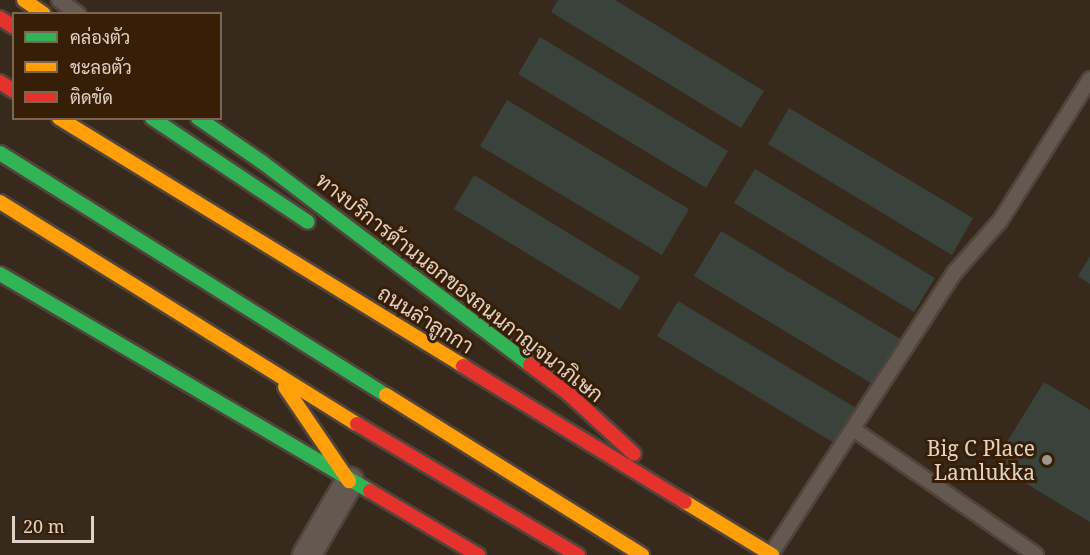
<!DOCTYPE html>
<html>
<head>
<meta charset="utf-8">
<style>
  body { margin:0 }
  #map { position:relative; width:1090px; height:555px; overflow:hidden; background:#37291c; font-family:"Noto Serif",Sarabun,serif }
  div>[style] { position:absolute }
  .building>* { inset:0; background:#3a433b }
  .roads { filter:drop-shadow(2px 0 #50443b) drop-shadow(-2px 0 #50443b) drop-shadow(0 2px #50443b) drop-shadow(0 -2px #50443b) }
  .lane>* { height:14px; margin:-7px; padding:0 7px; transform-origin:7px; border-radius:7px; background:#645950 }
  .street>* { height:27px; margin:-13.5px; padding:0 13.5px; transform-origin:13.5px; border-radius:13.5px; background:#645950 }
  .fast>* { height:14px; margin:-7px; padding:0 7px; transform-origin:7px; border-radius:7px; background:#30b455 }
  .slow>* { height:14px; margin:-7px; padding:0 7px; transform-origin:7px; border-radius:7px; background:#ff9f0a }
  .jam>* { height:14px; margin:-7px; padding:0 7px; transform-origin:7px; border-radius:7px; background:#e5322d }
  .dots>* { width:16px; height:16px; translate:-50% -50%; box-sizing:border-box; border:3px solid #371e06; border-radius:50% }
  span { translate:-50% -50%; white-space:nowrap; text-align:center; line-height:1.15; -webkit-text-stroke:6px #371e06; paint-order:stroke }
  .street-label { font-size:21px; color:#e2d1c4 }
  .poi-label { font-size:21px; color:#e2d1c4 }
  .right { translate:-100% -50%; text-align:right }
  .legend { position:absolute; left:12px; top:12px; width:210px; height:108px; box-sizing:border-box; background:#371e06; border:2px solid #7b6652; margin:0; padding:8px 10px; list-style:none; font-size:18px; color:#e2d1c4 }
  .legend li { display:flex; align-items:center; gap:12px; height:30px }
  .legend b { width:30px; border:2px solid #7b6652 }
  .scale { position:absolute; left:12px; top:516px; width:82px; height:27px; box-sizing:border-box; border:3px solid #e2d1c4; border-top:0; padding-left:8px; font-size:18px; line-height:21px; white-space:nowrap; color:#e2d1c4; -webkit-text-stroke:4px #371e06; paint-order:stroke }
</style>
</head>
<body>
<div id="map">
  <div class="building">
    <i style="clip-path:polygon(558px 0,615px 0,764px 91px,741px 128px,551px 12px)"></i>
    <i style="clip-path:polygon(540px 37px,728px 151px,706px 188px,518px 74px)"></i>
    <i style="clip-path:polygon(507px 100px,689px 209px,662px 255px,480px 146px)"></i>
    <i style="clip-path:polygon(789px 108px,973px 218px,952px 255px,768px 144px)"></i>
    <i style="clip-path:polygon(755px 169px,935px 278px,914px 312px,734px 203px)"></i>
    <i style="clip-path:polygon(474px 175px,640px 277px,620px 310px,454px 209px)"></i>
    <i style="clip-path:polygon(721px 231px,907px 343px,879px 388px,694px 276px)"></i>
    <i style="clip-path:polygon(1090px 256px,1090px 284px,1078px 276px)"></i>
    <i style="clip-path:polygon(678px 301px,856px 408px,834px 443px,657px 336px)"></i>
    <i style="clip-path:polygon(1044px 382px,1090px 410px,1090px 522px,1005px 471px,1002px 450px)"></i>
  </div>
  <div class="roads">
    <div class="lane">
      <i style="left:59px;top:0;width:24px;rotate:36deg"></i>
      <i style="left:853px;top:429px;width:222px;rotate:34.5deg"></i>
      <i style="left:771px;top:554px;width:337px;rotate:-56.9deg"></i>
      <i style="left:955px;top:272px;width:68px;rotate:-48.6deg"></i>
      <i style="left:1000px;top:221px;width:168px;rotate:-57.6deg"></i>
    </div>
    <div class="street">
      <i style="left:306px;top:555px;width:86px;rotate:-59.8deg"></i>
    </div>
    <div class="fast">
      <i style="left:152px;top:118px;width:187px;rotate:33.7deg"></i>
      <i style="left:198px;top:118px;width:78px;rotate:34.5deg"></i>
      <i style="left:262px;top:162px;width:336px;rotate:37.1deg"></i>
      <i style="left:0;top:153px;width:456px;rotate:32.1deg"></i>
      <i style="left:0;top:274px;width:429px;rotate:30.4deg"></i>
    </div>
    <div class="slow">
      <i style="left:24px;top:0;width:24px;rotate:35deg"></i>
      <i style="left:59px;top:118px;width:474px;rotate:31.5deg"></i>
      <i style="left:0;top:202px;width:420px;rotate:31.9deg"></i>
      <i style="left:285px;top:387px;width:114px;rotate:55.8deg"></i>
      <i style="left:386px;top:395px;width:302px;rotate:32deg"></i>
      <i style="left:685px;top:502px;width:102px;rotate:31.3deg"></i>
    </div>
    <div class="jam">
      <i style="left:0;top:18px;width:17px;rotate:33deg"></i>
      <i style="left:0;top:82px;width:17px;rotate:33deg"></i>
      <i style="left:530px;top:365px;width:49px;rotate:36.6deg"></i>
      <i style="left:569px;top:394px;width:88px;rotate:42.7deg"></i>
      <i style="left:463px;top:366px;width:260px;rotate:31.5deg"></i>
      <i style="left:357px;top:424px;width:257px;rotate:30.7deg"></i>
      <i style="left:370px;top:491px;width:126px;rotate:30.7deg"></i>
    </div>
  </div>
  <div class="dots">
    <i style="left:1047px;top:460px;background:#a69689"></i>
  </div>
  <div class="street-label">
    <span style="left:460px;top:287px;rotate:38deg">ทางบริการด้านนอกของถนนกาญจนาภิเษก</span>
    <span style="left:426px;top:319px;rotate:32deg">ถนนลำลูกกา</span>
  </div>
  <div class="poi-label">
    <span class="right" style="left:1035px;top:460px">Big C Place<br>Lamlukka</span>
  </div>
  <ul class="legend">
  <li><b style="height:8px;background:#30b455"></b>คล่องตัว</li>
  <li><b style="height:8px;background:#ff9f0a"></b>ชะลอตัว</li>
  <li><b style="height:8px;background:#e5322d"></b>ติดขัด</li>
  </ul>
  <div class="scale">20 m</div>
</div>
</body>
</html>
